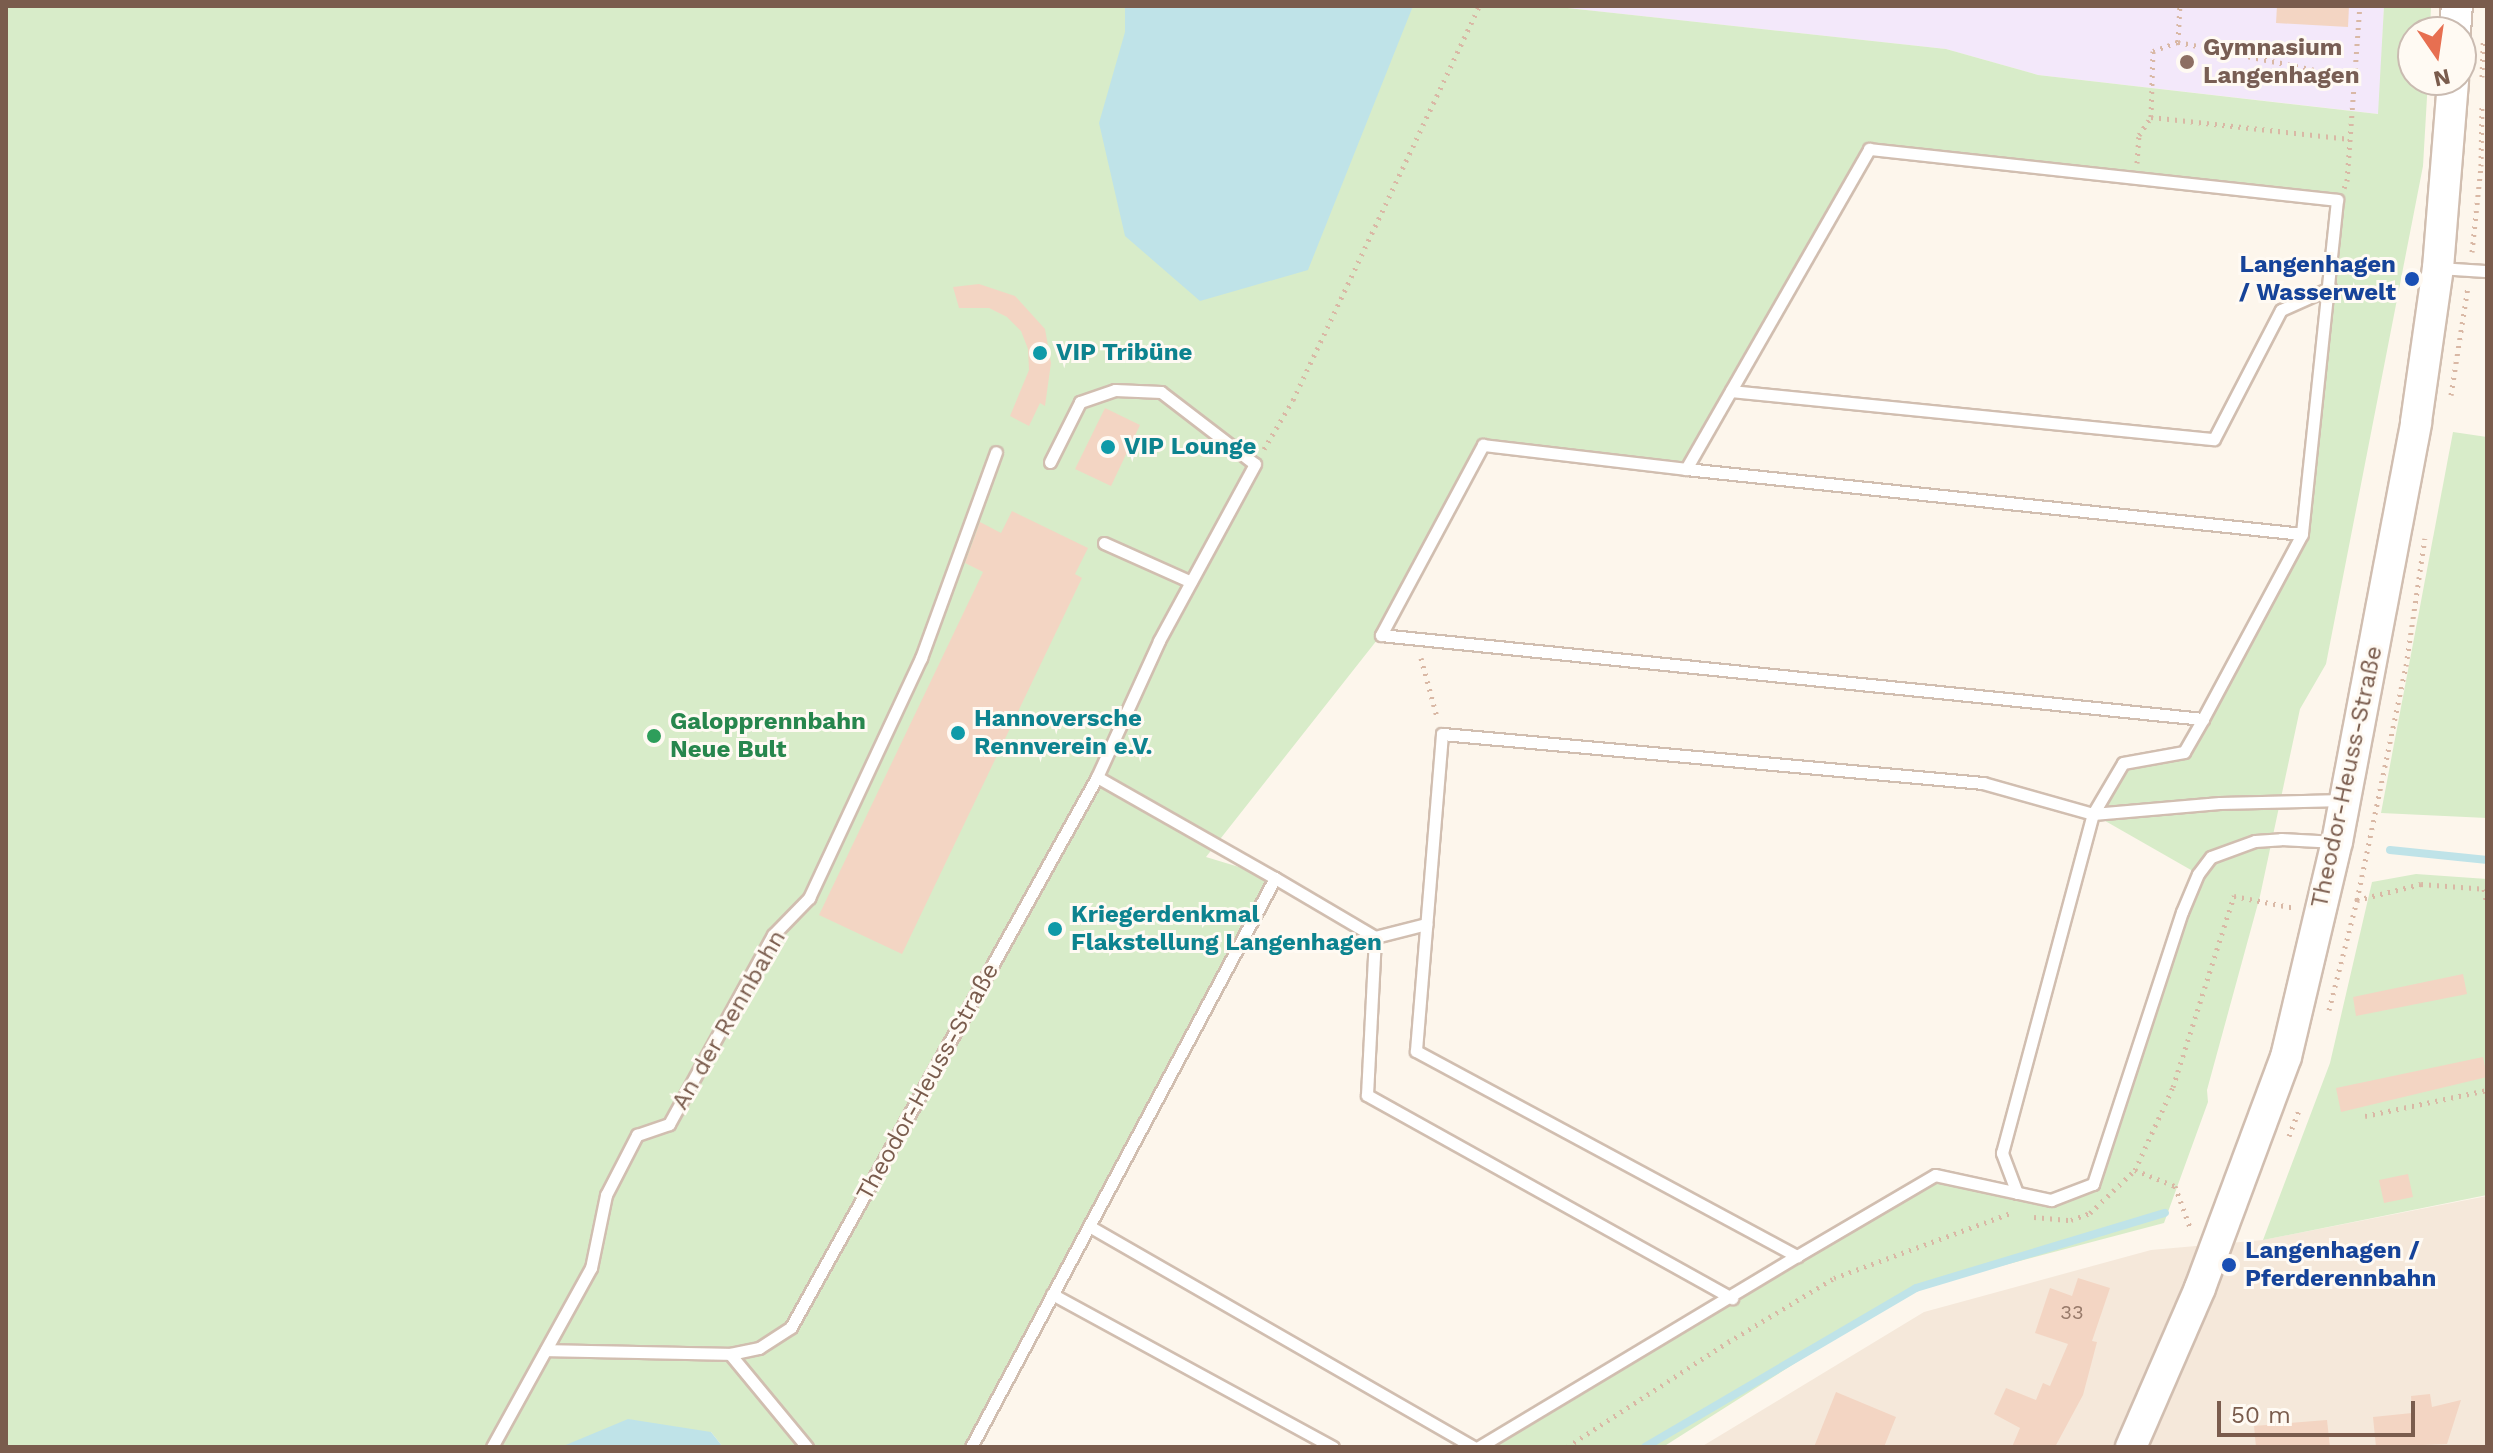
<!DOCTYPE html>
<html>
<head>
<meta charset="utf-8">
<style>
  body { margin:0 }
  #map { position:relative; width:2493px; height:1453px; overflow:hidden; background:#fdf6ec; font-family:"Work Sans",sans-serif }
  div>[style] { position:absolute }
  .residential>* { inset:0; background:#f5e8da }
  .education>* { inset:0; background:#f3e8fa }
  .green>* { inset:0; background:#d8ecc9 }
  .water>* { inset:0; background:#bfe3e8 }
  .stream>* { height:8px; margin:-4px; padding:0 4px; transform-origin:4px; border-radius:4px; background:#bfe3e8 }
  .building>* { inset:0; background:#f3d5c3 }
  .path>* { height:5px; margin-top:-2.5px; transform-origin:0; background:repeating-linear-gradient(90deg,#d9b8a5 0 2px,transparent 0 8px) }
  .roads { filter:drop-shadow(2px 0 #d1beb0) drop-shadow(-2px 0 #d1beb0) drop-shadow(0 2px #d1beb0) drop-shadow(0 -2px #d1beb0) }
  .lane>* { height:11px; margin:-5.5px; padding:0 5.5px; transform-origin:5.5px; border-radius:5.5px; background:#fff }
  .secondary>* { height:30px; margin:-15px; padding:0 15px; transform-origin:15px; border-radius:15px; background:#fff }
  .dots>* { width:22px; height:22px; translate:-50% -50%; box-sizing:border-box; border:4px solid #fffaf3; border-radius:50% }
  span { translate:-50% -50%; white-space:nowrap; text-align:center; line-height:1.15; -webkit-text-stroke:6px #fffaf3; paint-order:stroke }
  .number-label { font-size:20px; color:#987a6a }
  .number-label span { -webkit-text-stroke-width:0 }
  .education-label { font-size:24px; color:#785e54; font-weight:700 }
  .left { translate:0 -50%; text-align:left }
  .transit-label { font-size:24px; color:#164399; font-weight:700 }
  .right { translate:-100% -50%; text-align:right }
  .culture-label { font-size:24px; color:#0d838f; font-weight:700 }
  .leisure-label { font-size:24px; color:#27864d; font-weight:700 }
  .street-label { font-size:24px; color:#7a5c4d }
  .frame { position:absolute; inset:0; border:8px solid #7a5c4d; pointer-events:none }
  .north { position:absolute; left:2397px; top:16px; width:80px; height:80px; box-sizing:border-box; background:#fffaf3; border:2px solid #cabbb1; border-radius:50%; rotate:167deg; font-size:22px; font-weight:700; line-height:32px; text-align:center; color:#7a5c4d }
  .north::after { content:''; display:block; margin:auto; width:28px; height:36px; background:#e76f51; clip-path:polygon(50% 0,100% 100%,50% 72%,0 100%) }
  .scale { position:absolute; left:2217px; top:1401px; width:198px; height:36px; box-sizing:border-box; border:4px solid #7a5c4d; border-top:0; padding-left:10px; font-size:24px; line-height:28px; white-space:nowrap; color:#7a5c4d; -webkit-text-stroke:6px #fffaf3; paint-order:stroke }
</style>
</head>
<body>
<div id="map">
  <div class="residential">
    <i style="clip-path:polygon(2487px 1196px,2487px 1447px,1701px 1447px,1924px 1312px,2151px 1250px,2263px 1240px)"></i>
  </div>
  <div class="education">
    <i style="clip-path:polygon(1549px 6px,2384px 6px,2379px 114px,2038px 75px,1946px 49px)"></i>
  </div>
  <div class="green">
    <i style="clip-path:polygon(6px 6px,1549px 6px,1946px 49px,2038px 75px,2378px 114px,2384px 6px,2431px 6px,2430px 32px,2413px 32px,2413px 80px,2428px 80px,2423px 166px,2326px 664px,2300px 709px,2260px 896px,2207px 1090px,2208px 1102px,2164px 1223px,1910px 1290px,1663px 1447px,1479px 1447px,1935px 1175px,2051px 1200px,2093px 1184px,2198px 874px,2093px 814px,2123px 763px,2184px 752px,2302px 534px,2337px 200px,1869px 149px,1686px 469px,1483px 446px,1381px 635px,1206px 857px,1275px 878px,971px 1447px,723px 1447px,711px 1432px,561px 1447px,6px 1447px)"></i>
    <i style="clip-path:polygon(2453px 432px,2487px 437px,2487px 818px,2381px 813px)"></i>
    <i style="clip-path:polygon(2416px 874px,2487px 879px,2487px 1195px,2263px 1240px,2330px 1063px,2372px 882px)"></i>
  </div>
  <div class="water">
    <i style="clip-path:polygon(1125px 6px,1413px 6px,1308px 270px,1200px 301px,1125px 236px,1099px 123px,1125px 32px)"></i>
    <i style="clip-path:polygon(628px 1419px,711px 1432px,723px 1447px,561px 1447px)"></i>
  </div>
  <div class="stream">
    <i style="left:2390px;top:850px;width:98px;rotate:5.9deg"></i>
    <i style="left:1645px;top:1447px;width:314px;rotate:-30.4deg"></i>
    <i style="left:1916px;top:1288px;width:260px;rotate:-16.8deg"></i>
  </div>
  <div class="building">
    <i style="clip-path:polygon(2277px 6px,2349px 6px,2348px 27px,2276px 23px)"></i>
    <i style="clip-path:polygon(979px 284px,1015px 296px,1045px 329px,1051px 363px,1045px 406px,1040px 403px,1029px 426px,1010px 416px,1029px 370px,1028px 349px,1021px 331px,1007px 317px,989px 308px,959px 308px,953px 287px)"></i>
    <i style="clip-path:polygon(1105px 408px,1140px 425px,1111px 486px,1075px 469px)"></i>
    <i style="clip-path:polygon(1012px 511px,1088px 548px,1075px 574px,1082px 578px,902px 954px,819px 915px,983px 572px,965px 563px,980px 522px,1001px 533px)"></i>
    <i style="clip-path:polygon(2463px 974px,2467px 994px,2356px 1016px,2353px 997px)"></i>
    <i style="clip-path:polygon(2483px 1057px,2487px 1077px,2341px 1112px,2336px 1088px)"></i>
    <i style="clip-path:polygon(2408px 1174px,2413px 1197px,2384px 1203px,2379px 1180px)"></i>
    <i style="clip-path:polygon(2078px 1278px,2110px 1288px,2092px 1341px,2097px 1342px,2083px 1395px,2055px 1447px,2012px 1447px,2020px 1428px,1994px 1414px,2006px 1388px,2036px 1400px,2043px 1383px,2050px 1386px,2068px 1344px,2035px 1333px,2050px 1288px,2072px 1296px)"></i>
    <i style="clip-path:polygon(1836px 1392px,1896px 1417px,1884px 1447px,1814px 1447px)"></i>
    <i style="clip-path:polygon(2430px 1394px,2432px 1407px,2461px 1400px,2447px 1444px,2376px 1447px,2373px 1417px,2412px 1413px,2411px 1396px)"></i>
    <i style="clip-path:polygon(2327px 1420px,2330px 1447px,2256px 1447px,2254px 1426px)"></i>
  </div>
  <div class="path">
    <i style="left:2178px;top:42px;width:181px;rotate:11.5deg"></i>
    <i style="left:2482px;top:77px;width:38px;rotate:-88deg"></i>
    <i style="left:2151px;top:117px;width:66px;rotate:-88.3deg"></i>
    <i style="left:2153px;top:51px;width:27px;rotate:-20deg"></i>
    <i style="left:2178px;top:42px;width:36px;rotate:-87deg"></i>
    <i style="left:2137px;top:163px;width:28px;rotate:-86deg"></i>
    <i style="left:2139px;top:135px;width:22px;rotate:-56deg"></i>
    <i style="left:2151px;top:117px;width:200px;rotate:6.3deg"></i>
    <i style="left:2344px;top:188px;width:8px;rotate:-67deg"></i>
    <i style="left:2347px;top:181px;width:175px;rotate:-85.8deg"></i>
    <i style="left:2472px;top:252px;width:86px;rotate:-84deg"></i>
    <i style="left:2481px;top:166px;width:63px;rotate:-89.1deg"></i>
    <i style="left:2451px;top:395px;width:110px;rotate:-81.1deg"></i>
    <i style="left:1264px;top:449px;width:57px;rotate:-59.4deg"></i>
    <i style="left:1293px;top:400px;width:436px;rotate:-64.7deg"></i>
    <i style="left:1421px;top:658px;width:61px;rotate:74.8deg"></i>
    <i style="left:2484px;top:889px;width:15px;rotate:79deg"></i>
    <i style="left:2357px;top:900px;width:66px;rotate:-14deg"></i>
    <i style="left:2421px;top:884px;width:66px;rotate:4.3deg"></i>
    <i style="left:2329px;top:1010px;width:114px;rotate:-75.7deg"></i>
    <i style="left:2357px;top:900px;width:239px;rotate:-78.2deg"></i>
    <i style="left:2406px;top:666px;width:129px;rotate:-81.6deg"></i>
    <i style="left:2365px;top:1116px;width:125px;rotate:-12deg"></i>
    <i style="left:2289px;top:1136px;width:30px;rotate:-69deg"></i>
    <i style="left:2135px;top:1170px;width:43px;rotate:21.8deg"></i>
    <i style="left:2175px;top:1186px;width:47px;rotate:70deg"></i>
    <i style="left:2034px;top:1217px;width:37px;rotate:5deg"></i>
    <i style="left:2071px;top:1220px;width:20px;rotate:-20deg"></i>
    <i style="left:2090px;top:1213px;width:62px;rotate:-43.7deg"></i>
    <i style="left:2135px;top:1170px;width:91px;rotate:-65.4deg"></i>
    <i style="left:2173px;top:1087px;width:201px;rotate:-72.3deg"></i>
    <i style="left:2234px;top:896px;width:62px;rotate:11.1deg"></i>
    <i style="left:1567px;top:1447px;width:192px;rotate:-33.1deg"></i>
    <i style="left:1728px;top:1342px;width:124px;rotate:-31.1deg"></i>
    <i style="left:1834px;top:1278px;width:191px;rotate:-20.2deg"></i>
  </div>
  <div class="roads">
    <div class="lane">
      <i style="left:2440px;top:268px;width:47px;rotate:3.7deg"></i>
      <i style="left:1731px;top:391px;width:485px;rotate:5.7deg"></i>
      <i style="left:2214px;top:439px;width:145px;rotate:-62.6deg"></i>
      <i style="left:2281px;top:310px;width:54px;rotate:-24.2deg"></i>
      <i style="left:1050px;top:462px;width:67px;rotate:-63.4deg"></i>
      <i style="left:1080px;top:402px;width:37px;rotate:-19deg"></i>
      <i style="left:1115px;top:390px;width:46px;rotate:2.5deg"></i>
      <i style="left:1161px;top:392px;width:118px;rotate:37.5deg"></i>
      <i style="left:1255px;top:464px;width:201px;rotate:118.5deg"></i>
      <i style="left:1159px;top:641px;width:149px;rotate:114.5deg"></i>
      <i style="left:1686px;top:469px;width:619px;rotate:6.02deg"></i>
      <i style="left:1104px;top:543px;width:95px;rotate:24.1deg"></i>
      <i style="left:2203px;top:719px;width:826px;rotate:-174.17deg"></i>
      <i style="left:1381px;top:635px;width:216px;rotate:-61.8deg"></i>
      <i style="left:1483px;top:445px;width:204px;rotate:6.7deg"></i>
      <i style="left:1686px;top:469px;width:369px;rotate:-60.2deg"></i>
      <i style="left:1869px;top:149px;width:471px;rotate:6.2deg"></i>
      <i style="left:2337px;top:200px;width:336px;rotate:96deg"></i>
      <i style="left:2302px;top:534px;width:210px;rotate:118.2deg"></i>
      <i style="left:2203px;top:719px;width:38px;rotate:120deg"></i>
      <i style="left:2184px;top:752px;width:62px;rotate:169.8deg"></i>
      <i style="left:2123px;top:763px;width:59px;rotate:120.5deg"></i>
      <i style="left:2093px;top:814px;width:114px;rotate:-164.3deg"></i>
      <i style="left:1983px;top:783px;width:543px;rotate:-174.82deg"></i>
      <i style="left:1442px;top:734px;width:318px;rotate:94.7deg"></i>
      <i style="left:1416px;top:1051px;width:433px;rotate:28.3deg"></i>
      <i style="left:1797px;top:1256px;width:160px;rotate:-30.4deg"></i>
      <i style="left:1935px;top:1175px;width:119px;rotate:12.2deg"></i>
      <i style="left:2051px;top:1200px;width:45px;rotate:-20.9deg"></i>
      <i style="left:2093px;top:1184px;width:286px;rotate:-71.9deg"></i>
      <i style="left:2182px;top:912px;width:41px;rotate:-67.2deg"></i>
      <i style="left:2198px;top:874px;width:21px;rotate:-53deg"></i>
      <i style="left:2211px;top:857px;width:47px;rotate:-20deg"></i>
      <i style="left:2255px;top:841px;width:26px;rotate:-4deg"></i>
      <i style="left:2281px;top:839px;width:55px;rotate:3.1deg"></i>
      <i style="left:1375px;top:937px;width:53px;rotate:-14.3deg"></i>
      <i style="left:2017px;top:1193px;width:43px;rotate:-110.6deg"></i>
      <i style="left:2002px;top:1153px;width:351px;rotate:-75deg"></i>
      <i style="left:2093px;top:814px;width:127px;rotate:-5deg"></i>
      <i style="left:2220px;top:803px;width:124px;rotate:-1.4deg"></i>
      <i style="left:1089px;top:1226px;width:444px;rotate:29.9deg"></i>
      <i style="left:1052px;top:1294px;width:320px;rotate:28.6deg"></i>
      <i style="left:546px;top:1350px;width:184px;rotate:1.2deg"></i>
      <i style="left:730px;top:1354px;width:121px;rotate:50.4deg"></i>
      <i style="left:730px;top:1354px;width:30px;rotate:-12deg"></i>
      <i style="left:759px;top:1348px;width:38px;rotate:-33deg"></i>
      <i style="left:791px;top:1327px;width:629px;rotate:-60.91deg"></i>
      <i style="left:1097px;top:777px;width:205px;rotate:29.6deg"></i>
      <i style="left:492px;top:1447px;width:205px;rotate:-61.1deg"></i>
      <i style="left:591px;top:1268px;width:75px;rotate:-78.4deg"></i>
      <i style="left:606px;top:1195px;width:68px;rotate:-62.7deg"></i>
      <i style="left:637px;top:1135px;width:34px;rotate:-19deg"></i>
      <i style="left:669px;top:1124px;width:216px;rotate:-61.2deg"></i>
      <i style="left:773px;top:935px;width:52px;rotate:-45.8deg"></i>
      <i style="left:809px;top:898px;width:265px;rotate:-65deg"></i>
      <i style="left:921px;top:658px;width:219px;rotate:-70deg"></i>
      <i style="left:971px;top:1447px;width:645px;rotate:-61.89deg"></i>
      <i style="left:1275px;top:878px;width:116px;rotate:30.5deg"></i>
      <i style="left:1375px;top:937px;width:158px;rotate:92.9deg"></i>
      <i style="left:1367px;top:1095px;width:418px;rotate:29.1deg"></i>
      <i style="left:1479px;top:1447px;width:371px;rotate:-31deg"></i>
    </div>
    <div class="secondary">
      <i style="left:2455px;top:32px;width:26px;rotate:-86deg"></i>
      <i style="left:2131px;top:1447px;width:173px;rotate:-66.5deg"></i>
      <i style="left:2200px;top:1288px;width:246px;rotate:-69.6deg"></i>
      <i style="left:2286px;top:1057px;width:221px;rotate:-76.7deg"></i>
      <i style="left:2337px;top:842px;width:427px;rotate:-79.3deg"></i>
      <i style="left:2416px;top:422px;width:156px;rotate:-81.9deg"></i>
      <i style="left:2438px;top:268px;width:189px;rotate:-85.4deg"></i>
    </div>
  </div>
  <div class="dots">
    <i style="left:2187px;top:62px;background:#8d6e63"></i>
    <i style="left:2412px;top:279px;background:#1a4fb4"></i>
    <i style="left:1040px;top:353px;background:#0f9aa8"></i>
    <i style="left:1108px;top:447px;background:#0f9aa8"></i>
    <i style="left:958px;top:733px;background:#0f9aa8"></i>
    <i style="left:654px;top:736px;background:#2e9e5b"></i>
    <i style="left:1055px;top:929px;background:#0f9aa8"></i>
    <i style="left:2229px;top:1265px;background:#1a4fb4"></i>
  </div>
  <div class="number-label">
    <span style="left:2072px;top:1312px">33</span>
  </div>
  <div class="education-label">
    <span class="left" style="left:2203px;top:62px">Gymnasium<br>Langenhagen</span>
  </div>
  <div class="transit-label">
    <span class="right" style="left:2396px;top:279px">Langenhagen<br>/ Wasserwelt</span>
    <span class="left" style="left:2245px;top:1265px">Langenhagen /<br>Pferderennbahn</span>
  </div>
  <div class="culture-label">
    <span class="left" style="left:1056px;top:353px">VIP Tribüne</span>
    <span class="left" style="left:1124px;top:447px">VIP Lounge</span>
    <span class="left" style="left:974px;top:733px">Hannoversche<br>Rennverein e.V.</span>
    <span class="left" style="left:1071px;top:929px">Kriegerdenkmal<br>Flakstellung Langenhagen</span>
  </div>
  <div class="leisure-label">
    <span class="left" style="left:670px;top:736px">Galopprennbahn<br>Neue Bult</span>
  </div>
  <div class="street-label">
    <span style="left:2347px;top:777px;rotate:-78deg">Theodor-Heuss-Straße</span>
    <span style="left:729px;top:1020px;rotate:-60deg">An der Rennbahn</span>
    <span style="left:928px;top:1082px;rotate:-61deg">Theodor-Heuss-Straße</span>
  </div>
  <div class="frame"></div>
  <div class="north">N</div>
  <div class="scale">50 m</div>
</div>
</body>
</html>
